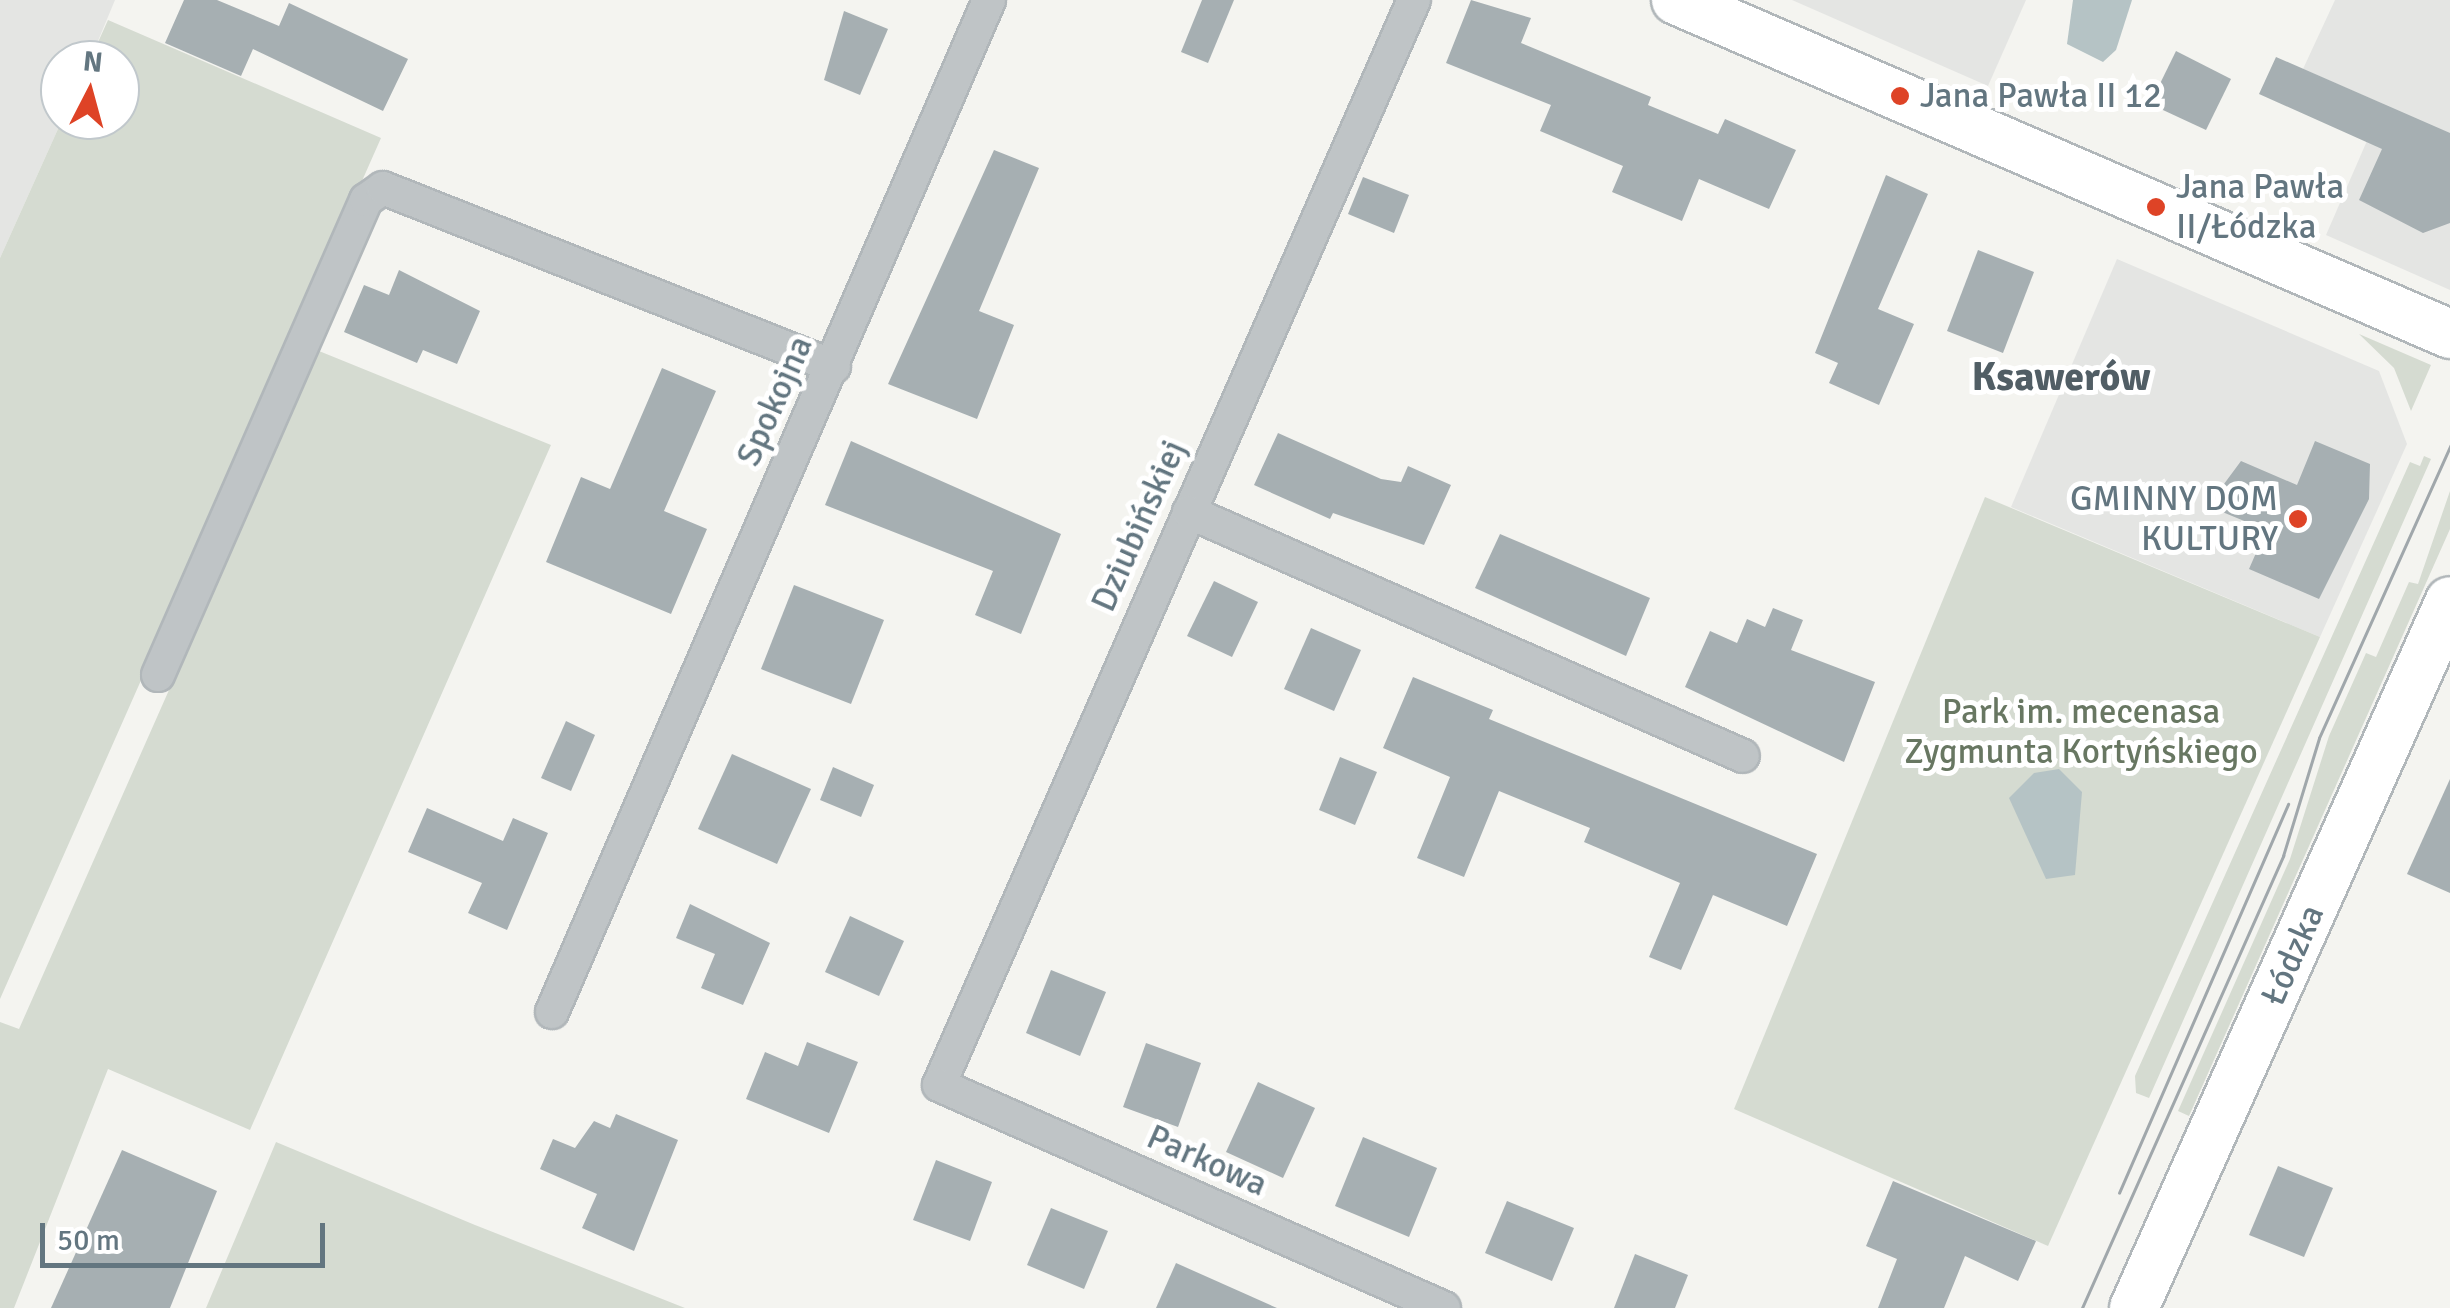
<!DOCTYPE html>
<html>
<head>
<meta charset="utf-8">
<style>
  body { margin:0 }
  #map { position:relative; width:2450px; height:1308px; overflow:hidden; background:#f4f4f0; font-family:Signika,sans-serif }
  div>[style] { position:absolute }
  .built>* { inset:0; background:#e4e5e3 }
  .green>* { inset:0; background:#d5dbd1 }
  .water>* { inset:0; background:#b5c3c5 }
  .building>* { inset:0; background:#a6afb2 }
  .roads { filter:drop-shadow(2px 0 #b1b7ba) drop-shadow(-2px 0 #b1b7ba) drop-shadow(0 2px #b1b7ba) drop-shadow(0 -2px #b1b7ba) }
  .street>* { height:32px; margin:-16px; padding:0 16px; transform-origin:16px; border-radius:16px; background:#bfc4c6 }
  .secondary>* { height:48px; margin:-24px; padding:0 24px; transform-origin:24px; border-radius:24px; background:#fff }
  .tram>* { height:2.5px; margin:-1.25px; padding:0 1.25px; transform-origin:1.25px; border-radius:1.25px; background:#a0a7ab }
  .dots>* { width:28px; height:28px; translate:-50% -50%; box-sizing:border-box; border:5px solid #fff; border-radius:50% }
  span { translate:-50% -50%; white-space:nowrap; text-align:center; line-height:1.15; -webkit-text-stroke:10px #fff; paint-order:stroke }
  .poi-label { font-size:35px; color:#637680 }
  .left { translate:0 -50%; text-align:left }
  .right { translate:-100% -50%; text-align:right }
  .street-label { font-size:35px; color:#637680 }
  .park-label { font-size:35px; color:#687762 }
  .quarter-label { font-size:40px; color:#515e65; font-weight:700 }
  .north { position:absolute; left:40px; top:40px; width:100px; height:100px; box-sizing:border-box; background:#fff; border:2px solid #c1c8cc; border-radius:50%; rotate:6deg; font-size:28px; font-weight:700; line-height:40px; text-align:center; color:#637680 }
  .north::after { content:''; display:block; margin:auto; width:35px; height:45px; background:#de4326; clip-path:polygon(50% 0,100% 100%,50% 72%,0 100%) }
  .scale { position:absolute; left:40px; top:1223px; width:285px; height:45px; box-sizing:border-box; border:5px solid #637680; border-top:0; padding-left:12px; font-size:30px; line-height:35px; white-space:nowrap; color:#637680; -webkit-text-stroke:8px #fff; paint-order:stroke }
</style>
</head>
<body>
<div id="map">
  <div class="built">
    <i style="clip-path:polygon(0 0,115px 0,90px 60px,60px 60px,62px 120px,0 258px)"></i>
    <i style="clip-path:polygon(1792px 0,2026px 0,1988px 86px)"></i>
    <i style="clip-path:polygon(2335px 0,2450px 0,2450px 290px,2326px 235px,2383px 104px,2303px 69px)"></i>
    <i style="clip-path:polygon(2117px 259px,2379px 371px,2407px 444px,2320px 637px,2011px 507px)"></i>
  </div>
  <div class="green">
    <i style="clip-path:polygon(108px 20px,381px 138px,0 999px,0 258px,62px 120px,120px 120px,120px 60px,90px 60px)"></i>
    <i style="clip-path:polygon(2359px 334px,2431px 365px,2411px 411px,2394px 368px)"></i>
    <i style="clip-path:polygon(319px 351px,551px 445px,250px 1130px,108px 1069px,14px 1308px,0 1308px,0 1022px,19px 1029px)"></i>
    <i style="clip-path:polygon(2424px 456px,2431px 459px,2149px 1098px,2136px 1093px,2135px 1076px,2410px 462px,2420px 466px)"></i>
    <i style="clip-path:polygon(2450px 491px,2450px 529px,2189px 1116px,2178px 1111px,2290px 859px,2329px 736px,2366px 653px,2376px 657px,2409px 582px,2418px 584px)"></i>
    <i style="clip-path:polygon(1985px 497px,2320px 637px,2048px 1246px,1734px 1109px)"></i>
    <i style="clip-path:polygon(276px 1142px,475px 1225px,685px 1308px,206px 1308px)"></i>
  </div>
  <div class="water">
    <i style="clip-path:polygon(2073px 0,2132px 0,2116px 50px,2103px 62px,2067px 44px)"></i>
    <i style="clip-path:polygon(2059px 769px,2082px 792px,2075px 875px,2046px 879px,2009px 798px,2034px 773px)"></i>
  </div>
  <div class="building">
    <i style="clip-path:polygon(184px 0,217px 0,279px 26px,289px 3px,408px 59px,383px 111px,253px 49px,241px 76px,165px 43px)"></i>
    <i style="clip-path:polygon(1202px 0,1234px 0,1208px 63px,1181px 52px)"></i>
    <i style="clip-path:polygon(1471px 0,1531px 18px,1521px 43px,1651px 97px,1648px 105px,1718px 134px,1725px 119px,1796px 150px,1769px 209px,1699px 179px,1682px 221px,1612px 192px,1623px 166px,1540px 131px,1551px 105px,1446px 63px)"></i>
    <i style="clip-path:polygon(844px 11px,888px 29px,860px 95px,824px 80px)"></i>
    <i style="clip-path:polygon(2176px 51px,2231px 79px,2206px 130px,2150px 104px)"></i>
    <i style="clip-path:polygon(2276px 57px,2450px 133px,2450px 223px,2423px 233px,2359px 200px,2382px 149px,2259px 94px)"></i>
    <i style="clip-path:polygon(994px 150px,1039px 168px,979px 311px,1014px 325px,977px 419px,888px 384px)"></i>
    <i style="clip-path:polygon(1886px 175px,1928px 194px,1878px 309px,1914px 324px,1879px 405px,1829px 383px,1838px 363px,1815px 353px)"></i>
    <i style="clip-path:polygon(1363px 177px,1409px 195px,1394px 233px,1348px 214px)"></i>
    <i style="clip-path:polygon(1978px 250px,2034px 272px,2003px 353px,1947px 331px)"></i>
    <i style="clip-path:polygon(399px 270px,480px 311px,457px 364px,423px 350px,417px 363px,344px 332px,364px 285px,389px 295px)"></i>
    <i style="clip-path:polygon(662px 368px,716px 391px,664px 511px,707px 529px,671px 614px,546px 562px,581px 477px,610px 489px)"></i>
    <i style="clip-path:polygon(1278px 433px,1381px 479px,1401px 482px,1408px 466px,1451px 485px,1424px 545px,1333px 513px,1330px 519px,1254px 485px)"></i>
    <i style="clip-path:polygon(851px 441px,1061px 534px,1021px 634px,975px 615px,993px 571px,825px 505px)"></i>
    <i style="clip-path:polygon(2315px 441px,2370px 464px,2369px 499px,2319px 599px,2249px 569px,2266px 530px,2220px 511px,2224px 484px,2241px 461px,2297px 485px)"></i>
    <i style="clip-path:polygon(1500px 534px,1650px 598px,1626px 656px,1475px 588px)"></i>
    <i style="clip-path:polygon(1214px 581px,1258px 602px,1232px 657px,1187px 636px)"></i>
    <i style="clip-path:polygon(794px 585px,884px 620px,851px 704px,761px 669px)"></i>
    <i style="clip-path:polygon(1773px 608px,1803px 620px,1791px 650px,1875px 682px,1844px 762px,1685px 687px,1710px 631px,1737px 643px,1747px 619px,1765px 627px)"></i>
    <i style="clip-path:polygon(1311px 628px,1361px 650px,1334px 711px,1284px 689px)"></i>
    <i style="clip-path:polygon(1413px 677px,1493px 710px,1489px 719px,1817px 854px,1787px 926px,1713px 895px,1681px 970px,1649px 957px,1680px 883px,1584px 842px,1590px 828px,1499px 791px,1464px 877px,1417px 858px,1450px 777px,1383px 748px)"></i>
    <i style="clip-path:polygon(566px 721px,595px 735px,571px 791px,541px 778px)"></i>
    <i style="clip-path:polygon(732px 754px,811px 789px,777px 864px,698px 829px)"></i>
    <i style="clip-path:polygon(1340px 757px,1377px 772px,1355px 825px,1319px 810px)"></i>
    <i style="clip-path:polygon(833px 767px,874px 785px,861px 817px,820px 800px)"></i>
    <i style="clip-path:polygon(2450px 779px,2450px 893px,2407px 874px)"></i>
    <i style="clip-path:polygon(427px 808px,503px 841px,513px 818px,548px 833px,507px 930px,468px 913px,482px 883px,408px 852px)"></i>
    <i style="clip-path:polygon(690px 904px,770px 943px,743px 1005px,701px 988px,715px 954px,676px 938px)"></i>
    <i style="clip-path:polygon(850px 916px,904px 941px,879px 996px,825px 972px)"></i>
    <i style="clip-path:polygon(1051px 970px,1106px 992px,1080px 1056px,1026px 1033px)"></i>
    <i style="clip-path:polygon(807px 1042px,858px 1062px,829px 1133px,746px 1099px,765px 1052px,798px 1066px)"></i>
    <i style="clip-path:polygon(1146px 1043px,1201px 1063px,1178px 1127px,1123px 1107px)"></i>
    <i style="clip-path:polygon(1258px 1082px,1315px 1108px,1283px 1178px,1226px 1152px)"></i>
    <i style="clip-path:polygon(616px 1114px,678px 1140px,634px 1251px,582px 1228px,597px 1194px,540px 1169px,553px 1139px,575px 1148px,594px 1121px,610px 1128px)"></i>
    <i style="clip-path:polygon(1363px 1137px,1437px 1168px,1409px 1237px,1335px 1206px)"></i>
    <i style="clip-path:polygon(122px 1150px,217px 1191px,170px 1308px,51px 1308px)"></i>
    <i style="clip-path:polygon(936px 1160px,992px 1182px,970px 1241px,913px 1220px)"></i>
    <i style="clip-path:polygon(2278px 1166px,2333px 1188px,2304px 1257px,2249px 1235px)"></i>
    <i style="clip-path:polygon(1893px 1181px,2036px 1241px,2018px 1281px,1965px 1256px,1944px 1308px,1878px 1308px,1897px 1259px,1866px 1246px)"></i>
    <i style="clip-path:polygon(1507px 1201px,1574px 1228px,1552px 1281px,1485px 1253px)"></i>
    <i style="clip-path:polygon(1051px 1208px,1108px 1231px,1084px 1289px,1027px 1265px)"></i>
    <i style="clip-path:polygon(1635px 1254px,1688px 1275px,1675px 1308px,1614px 1308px)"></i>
    <i style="clip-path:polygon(1176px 1263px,1277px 1308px,1156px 1308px)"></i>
  </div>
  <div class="roads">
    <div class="street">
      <i style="left:1414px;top:0;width:1184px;rotate:113.64deg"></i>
      <i style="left:939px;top:1085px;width:552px;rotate:23.83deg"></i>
      <i style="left:1189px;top:512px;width:605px;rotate:23.77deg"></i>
      <i style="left:158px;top:675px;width:519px;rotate:-66.35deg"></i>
      <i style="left:366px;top:200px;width:21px;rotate:-35deg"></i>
      <i style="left:383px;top:188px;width:485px;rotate:21.6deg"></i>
      <i style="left:552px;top:1012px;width:1102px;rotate:-66.64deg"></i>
    </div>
    <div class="secondary">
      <i style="left:1676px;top:0;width:843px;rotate:23.34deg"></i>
      <i style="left:2134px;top:1308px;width:774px;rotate:-65.92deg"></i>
    </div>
  </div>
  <div class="tram">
    <i style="left:2119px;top:1193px;width:424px;rotate:-66.5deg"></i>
    <i style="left:2082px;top:1308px;width:495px;rotate:-66deg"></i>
    <i style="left:2283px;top:856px;width:123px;rotate:-73deg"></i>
    <i style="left:2319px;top:738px;width:320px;rotate:-65.8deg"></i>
  </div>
  <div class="dots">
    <i style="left:1900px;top:96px;background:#de4326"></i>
    <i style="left:2156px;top:207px;background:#de4326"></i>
    <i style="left:2298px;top:519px;background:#de4326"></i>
  </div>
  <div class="poi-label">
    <span class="left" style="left:1920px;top:96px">Jana Pawła II 12</span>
    <span class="left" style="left:2176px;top:207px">Jana Pawła<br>II/Łódzka</span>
    <span class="right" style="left:2278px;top:519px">GMINNY DOM<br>KULTURY</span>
  </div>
  <div class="street-label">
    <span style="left:775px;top:401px;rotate:-66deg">Spokojna</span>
    <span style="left:1139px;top:526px;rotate:-66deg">Dziubińskiej</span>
    <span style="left:2293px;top:955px;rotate:-66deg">Łódzka</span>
    <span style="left:1207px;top:1161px;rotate:24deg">Parkowa</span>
  </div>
  <div class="park-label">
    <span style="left:2081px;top:732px">Park im. mecenasa<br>Zygmunta Kortyńskiego</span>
  </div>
  <div class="quarter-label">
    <span style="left:2061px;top:377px">Ksawerów</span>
  </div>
  <div class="north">N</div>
  <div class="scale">50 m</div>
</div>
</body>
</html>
